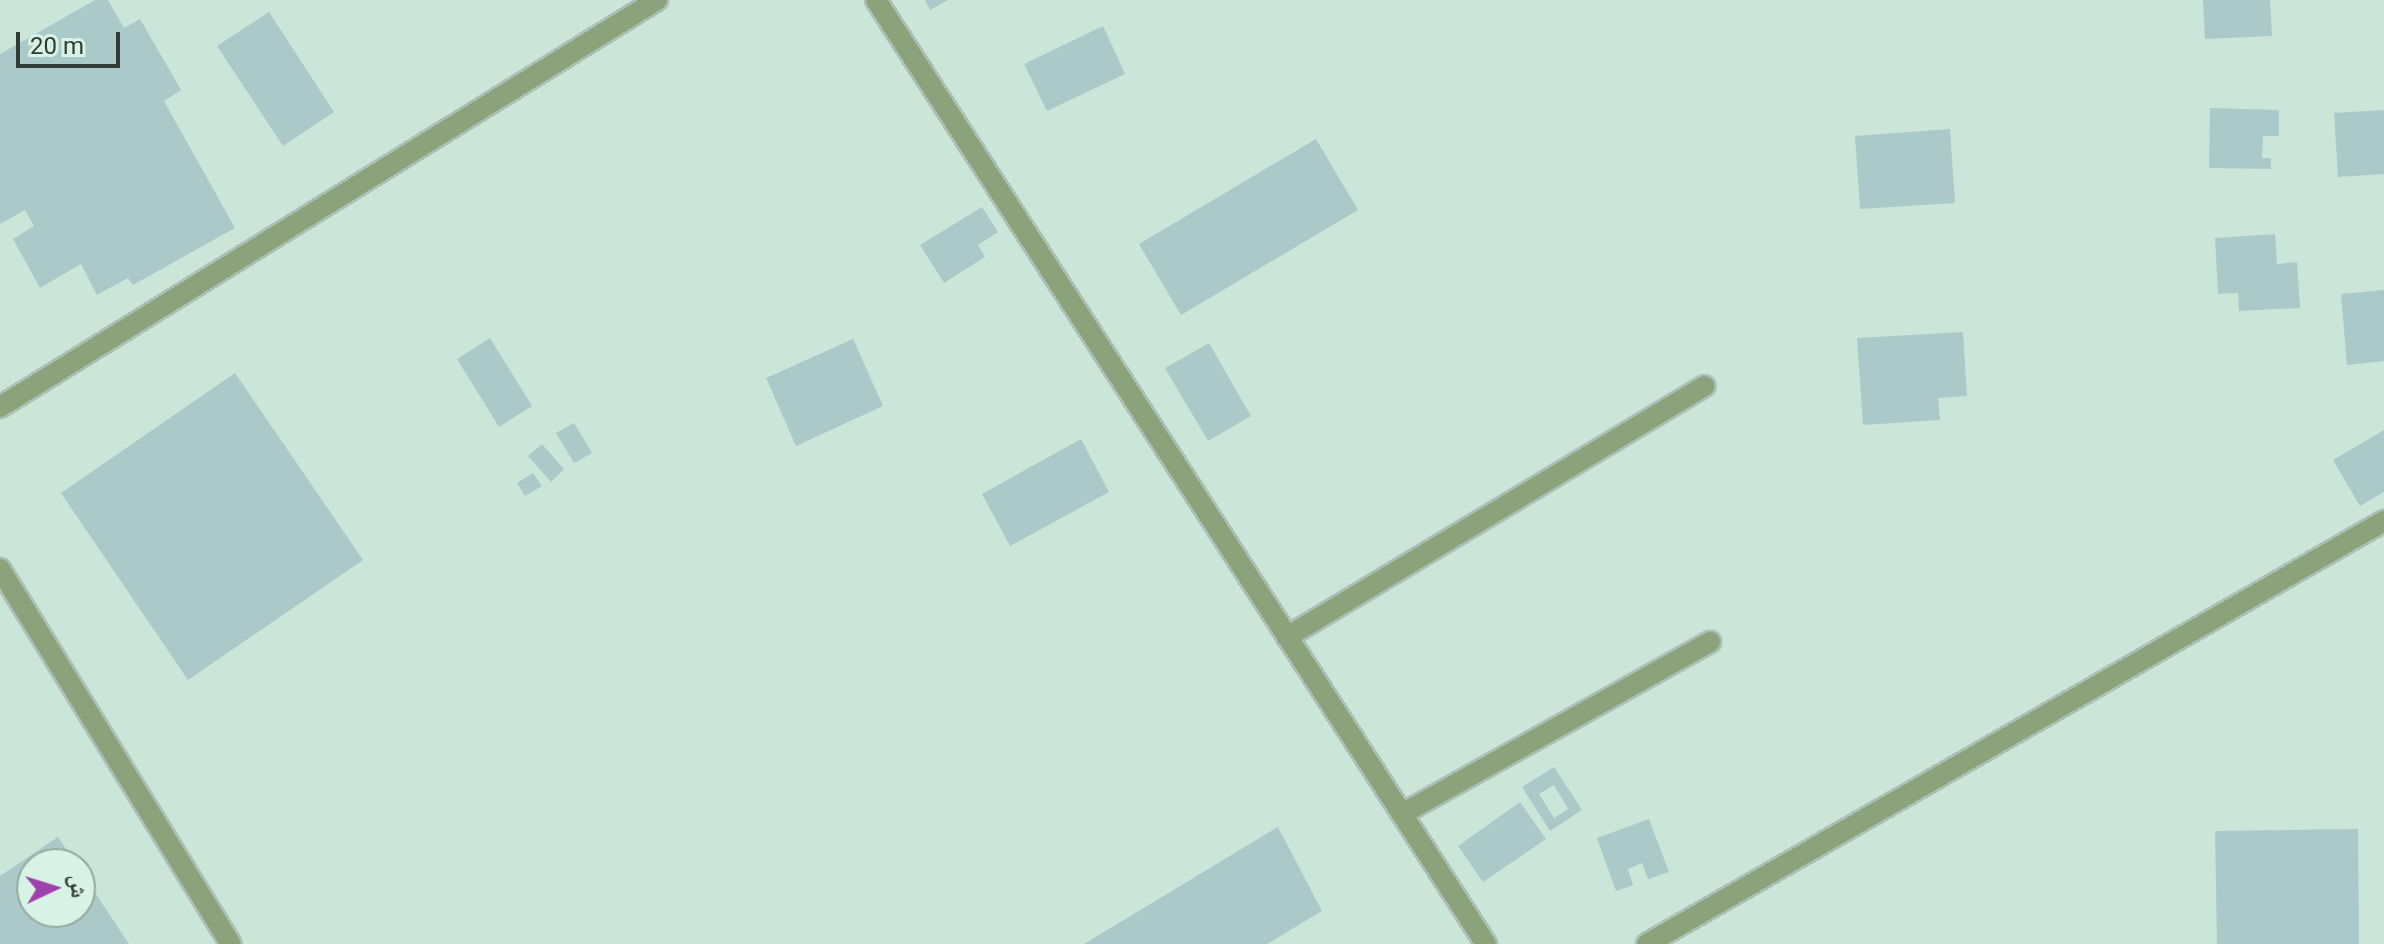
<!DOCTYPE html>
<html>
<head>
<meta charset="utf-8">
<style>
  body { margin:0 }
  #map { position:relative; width:2384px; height:944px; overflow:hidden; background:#cce5d9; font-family:Roboto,"Noto Naskh Arabic",sans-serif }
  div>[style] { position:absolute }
  .building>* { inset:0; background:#acc9c9 }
  .roads { filter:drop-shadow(2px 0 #aac0b5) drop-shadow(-2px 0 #aac0b5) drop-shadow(0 2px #aac0b5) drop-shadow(0 -2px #aac0b5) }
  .minor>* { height:20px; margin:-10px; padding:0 10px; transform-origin:10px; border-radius:10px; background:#8ba27b }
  span { translate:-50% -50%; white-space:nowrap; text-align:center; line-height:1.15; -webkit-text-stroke:7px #d9f2e6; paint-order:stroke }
  .north { position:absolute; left:16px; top:848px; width:80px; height:80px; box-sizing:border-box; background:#d9f2e6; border:2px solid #96a9a0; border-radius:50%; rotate:86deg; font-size:22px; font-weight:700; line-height:32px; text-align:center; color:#313b36 }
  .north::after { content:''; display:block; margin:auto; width:28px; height:36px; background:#9f41aa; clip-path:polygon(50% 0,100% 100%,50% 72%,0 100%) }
  .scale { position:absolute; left:16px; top:32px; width:104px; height:36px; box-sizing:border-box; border:4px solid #313b36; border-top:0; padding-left:10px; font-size:24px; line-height:28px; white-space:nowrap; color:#313b36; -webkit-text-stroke:6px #d9f2e6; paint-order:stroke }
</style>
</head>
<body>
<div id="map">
  <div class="building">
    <i style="clip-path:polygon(95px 0,108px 0,124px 28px,140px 19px,181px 90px,164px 101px,235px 228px,133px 285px,128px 278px,97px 295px,81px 264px,40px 288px,13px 239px,34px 226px,25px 210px,0 224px,0 54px)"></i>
    <i style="clip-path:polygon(925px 0,948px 0,930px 10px)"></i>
    <i style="clip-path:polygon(2203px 0,2270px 0,2272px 36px,2205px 39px)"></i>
    <i style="clip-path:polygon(269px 12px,334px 112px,283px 146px,217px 46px)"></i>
    <i style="clip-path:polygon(1103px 26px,1125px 74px,1047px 111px,1024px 64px)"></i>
    <i style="clip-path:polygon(2210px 108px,2279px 110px,2279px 136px,2263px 136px,2262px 158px,2271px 158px,2271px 169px,2209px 168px)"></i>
    <i style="clip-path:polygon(2384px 110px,2384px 174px,2338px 177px,2334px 113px)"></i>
    <i style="clip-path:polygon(1950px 129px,1955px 203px,1860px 209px,1855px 136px)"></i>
    <i style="clip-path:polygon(1316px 139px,1358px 210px,1181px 315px,1139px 244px)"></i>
    <i style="clip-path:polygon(982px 207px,998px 232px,978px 245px,985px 257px,944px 283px,920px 245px)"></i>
    <i style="clip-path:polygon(2275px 234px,2277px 264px,2297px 262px,2300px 308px,2239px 311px,2238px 293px,2218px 294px,2215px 238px)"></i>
    <i style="clip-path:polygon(2384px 290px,2384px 361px,2347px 365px,2341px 294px)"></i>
    <i style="clip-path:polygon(1963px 332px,1967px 396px,1938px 398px,1940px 420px,1863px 425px,1857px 338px)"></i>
    <i style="clip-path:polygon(490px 338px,532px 406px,499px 427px,457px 359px)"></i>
    <i style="clip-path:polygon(853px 339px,883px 406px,796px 446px,766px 378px)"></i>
    <i style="clip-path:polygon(1209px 343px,1251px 416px,1208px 441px,1165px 368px)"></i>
    <i style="clip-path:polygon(235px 373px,363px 560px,188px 680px,61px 493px)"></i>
    <i style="clip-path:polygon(574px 423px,592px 453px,574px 463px,556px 433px)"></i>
    <i style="clip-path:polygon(2384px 430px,2384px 492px,2360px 506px,2333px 460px)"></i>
    <i style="clip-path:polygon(1081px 439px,1109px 492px,1010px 546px,982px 494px)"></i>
    <i style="clip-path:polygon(542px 444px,564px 469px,551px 482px,528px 456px)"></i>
    <i style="clip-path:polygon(533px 473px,542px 486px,525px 496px,517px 483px)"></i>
    <i style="clip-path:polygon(evenodd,1554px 767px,1582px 810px,1550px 831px,1522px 787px,1554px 767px,1554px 785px,1568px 809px,1554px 818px,1539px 794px,1554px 785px)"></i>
    <i style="clip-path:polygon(1520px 802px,1546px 839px,1483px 882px,1458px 846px)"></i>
    <i style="clip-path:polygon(1649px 819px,1669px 872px,1648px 879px,1642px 863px,1628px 869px,1633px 885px,1616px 891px,1597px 838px)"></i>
    <i style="clip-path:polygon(1278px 827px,1322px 911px,1267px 944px,1084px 944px)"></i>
    <i style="clip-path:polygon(2358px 829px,2359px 944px,2217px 944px,2215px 831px)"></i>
    <i style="clip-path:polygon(58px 837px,76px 864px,32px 864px,32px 912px,80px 912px,80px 870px,129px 944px,0 944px,0 876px)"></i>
  </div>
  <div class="roads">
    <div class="minor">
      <i style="left:876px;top:0;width:1124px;rotate:57.13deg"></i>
      <i style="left:0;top:407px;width:773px;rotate:-31.78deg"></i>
      <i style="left:0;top:569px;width:440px;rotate:58.4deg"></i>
      <i style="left:1287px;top:637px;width:487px;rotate:-31deg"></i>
      <i style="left:1402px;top:814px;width:353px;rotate:-29.2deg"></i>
      <i style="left:1647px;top:944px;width:850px;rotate:-29.85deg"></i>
    </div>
  </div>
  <div class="north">ش</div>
  <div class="scale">20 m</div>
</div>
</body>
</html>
